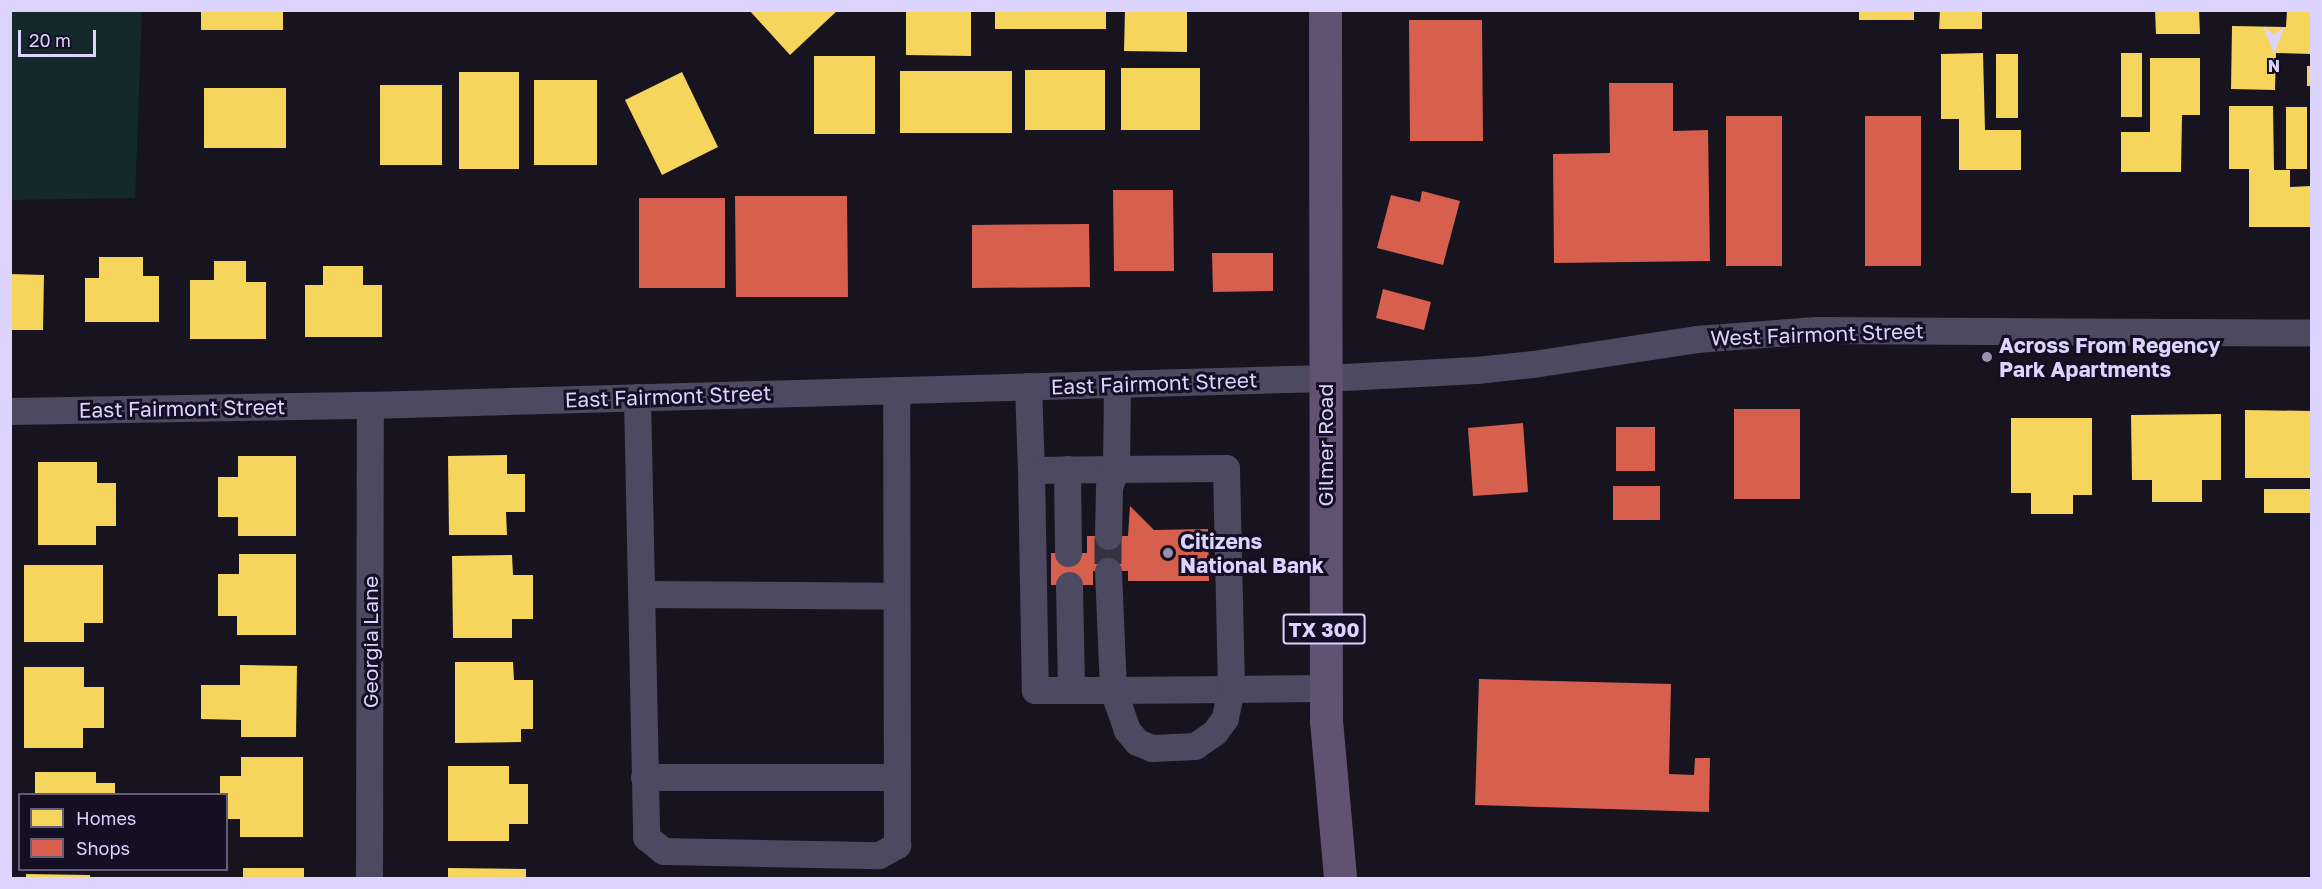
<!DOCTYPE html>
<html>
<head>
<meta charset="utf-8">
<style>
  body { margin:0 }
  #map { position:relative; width:2322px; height:889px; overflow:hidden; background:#17141f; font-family:"Golos Text",sans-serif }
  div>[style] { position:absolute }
  .green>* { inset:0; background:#13292c }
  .homes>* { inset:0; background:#f6d55c }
  .shops>* { inset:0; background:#d6604d }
  .minor-tunnel>* { height:27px; margin-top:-13.5px; transform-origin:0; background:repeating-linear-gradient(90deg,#353141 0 27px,transparent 0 41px) }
  .minor>* { height:27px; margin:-13.5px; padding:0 13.5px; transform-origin:13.5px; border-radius:13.5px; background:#4d4960 }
  .major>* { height:33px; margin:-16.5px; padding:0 16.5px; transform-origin:16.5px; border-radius:16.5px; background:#615271 }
  .dots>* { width:16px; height:16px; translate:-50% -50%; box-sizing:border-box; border:3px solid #150f24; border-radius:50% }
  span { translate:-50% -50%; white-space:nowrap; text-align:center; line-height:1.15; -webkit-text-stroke:6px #150f24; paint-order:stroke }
  .shield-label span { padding:2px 4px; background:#150f24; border:2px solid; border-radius:4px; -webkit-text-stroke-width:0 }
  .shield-label { font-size:20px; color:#dcd3ff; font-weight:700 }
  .street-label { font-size:21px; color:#dcd3ff }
  .poi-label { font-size:21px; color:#dcd3ff; font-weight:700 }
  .left { translate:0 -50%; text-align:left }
  .frame { position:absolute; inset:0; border:12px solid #dcd3ff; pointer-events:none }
  .legend { position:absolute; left:18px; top:793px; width:210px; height:78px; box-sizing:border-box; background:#150f24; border:2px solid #655d7c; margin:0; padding:8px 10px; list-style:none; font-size:18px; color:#dcd3ff }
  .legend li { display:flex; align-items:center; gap:12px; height:30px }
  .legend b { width:30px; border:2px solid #655d7c }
  .north { position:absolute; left:2244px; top:18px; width:60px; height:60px; -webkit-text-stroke:4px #150f24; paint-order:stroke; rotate:180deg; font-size:16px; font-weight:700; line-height:24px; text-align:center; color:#dcd3ff }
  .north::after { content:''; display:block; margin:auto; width:21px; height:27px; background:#dcd3ff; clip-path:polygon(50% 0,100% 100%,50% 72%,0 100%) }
  .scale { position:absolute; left:18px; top:30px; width:78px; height:27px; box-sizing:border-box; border:3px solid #dcd3ff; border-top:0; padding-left:8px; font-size:18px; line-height:21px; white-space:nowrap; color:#dcd3ff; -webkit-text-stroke:4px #150f24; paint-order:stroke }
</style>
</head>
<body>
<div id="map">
  <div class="green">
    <i style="clip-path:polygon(10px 11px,142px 11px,135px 198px,11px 200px)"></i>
  </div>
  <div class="homes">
    <i style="clip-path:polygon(201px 10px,283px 10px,283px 30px,201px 30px)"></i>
    <i style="clip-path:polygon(749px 10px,838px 10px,790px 55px)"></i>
    <i style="clip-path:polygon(906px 10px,971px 10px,971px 56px,906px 55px)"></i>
    <i style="clip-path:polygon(995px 10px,1106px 10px,1106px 29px,995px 29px)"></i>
    <i style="clip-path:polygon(1125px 10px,1187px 10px,1187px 52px,1124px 51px)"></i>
    <i style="clip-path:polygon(1859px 10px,1914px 10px,1914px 20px,1859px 20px)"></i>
    <i style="clip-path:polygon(1940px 10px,1982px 10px,1982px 29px,1939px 29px)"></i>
    <i style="clip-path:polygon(2155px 10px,2199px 10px,2200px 34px,2156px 34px)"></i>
    <i style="clip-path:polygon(2287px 10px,2312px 10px,2312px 54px,2276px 53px,2275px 90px,2231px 89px,2232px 26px,2286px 27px)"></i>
    <i style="clip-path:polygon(1983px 53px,1985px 130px,2021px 130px,2021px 170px,1959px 170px,1959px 119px,1941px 119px,1941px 54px)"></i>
    <i style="clip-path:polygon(2121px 53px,2142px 53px,2142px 117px,2121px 117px)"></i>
    <i style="clip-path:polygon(1996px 54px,2018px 54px,2018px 118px,1996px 118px)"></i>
    <i style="clip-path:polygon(814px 56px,875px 56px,875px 134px,814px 134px)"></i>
    <i style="clip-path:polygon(2150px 58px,2200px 58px,2200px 115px,2182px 115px,2181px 172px,2121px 172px,2121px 132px,2150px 132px)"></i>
    <i style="clip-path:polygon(2307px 66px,2312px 66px,2312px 86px,2307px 86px)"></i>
    <i style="clip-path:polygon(1121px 68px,1200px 68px,1200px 130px,1121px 130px)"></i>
    <i style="clip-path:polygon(1025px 70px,1105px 70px,1105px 130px,1025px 130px)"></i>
    <i style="clip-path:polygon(900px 71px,1012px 71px,1012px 133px,900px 133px)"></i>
    <i style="clip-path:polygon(459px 72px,519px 72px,519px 169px,459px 169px)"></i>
    <i style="clip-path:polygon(682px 72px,718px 147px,662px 175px,625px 100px)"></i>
    <i style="clip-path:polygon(534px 80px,597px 80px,597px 165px,534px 165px)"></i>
    <i style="clip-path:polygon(380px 85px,442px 85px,442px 165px,380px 165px)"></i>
    <i style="clip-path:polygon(204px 88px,286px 88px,286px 148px,204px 148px)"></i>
    <i style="clip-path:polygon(2229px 106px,2273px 106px,2274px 170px,2290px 170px,2290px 187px,2311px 186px,2311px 227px,2249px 227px,2249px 169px,2229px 169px)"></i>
    <i style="clip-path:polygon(2286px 107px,2307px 107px,2307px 169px,2286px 169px)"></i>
    <i style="clip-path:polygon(99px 257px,143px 257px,143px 276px,159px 276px,159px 322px,85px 322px,85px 278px,99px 278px)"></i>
    <i style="clip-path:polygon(214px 261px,246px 261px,246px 282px,266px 282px,266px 339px,190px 339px,190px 280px,214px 280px)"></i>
    <i style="clip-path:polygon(323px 266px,363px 266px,363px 285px,382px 285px,382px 337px,305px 337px,305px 285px,323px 285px)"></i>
    <i style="clip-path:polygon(10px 274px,44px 275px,43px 330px,10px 330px)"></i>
    <i style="clip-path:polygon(2245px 410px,2312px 411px,2312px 478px,2245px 478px)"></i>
    <i style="clip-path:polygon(2221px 414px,2221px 480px,2202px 480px,2202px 502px,2152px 502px,2152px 480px,2132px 480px,2131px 415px)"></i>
    <i style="clip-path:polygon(2011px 418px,2092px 418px,2092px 495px,2073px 495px,2073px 514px,2031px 514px,2031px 493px,2011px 493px)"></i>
    <i style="clip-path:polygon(507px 455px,507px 474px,525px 474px,525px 512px,506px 512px,507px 535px,449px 535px,448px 456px)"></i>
    <i style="clip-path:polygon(238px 456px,296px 456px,296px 536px,238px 536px,238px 517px,218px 517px,218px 477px,238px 477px)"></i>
    <i style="clip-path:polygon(38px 462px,97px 462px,97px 483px,116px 483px,116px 526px,96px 526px,96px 545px,38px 545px)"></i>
    <i style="clip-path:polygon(2264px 489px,2312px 489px,2312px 513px,2264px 513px)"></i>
    <i style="clip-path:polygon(239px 554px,296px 554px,296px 635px,237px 635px,237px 616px,218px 616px,218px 574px,239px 574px)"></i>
    <i style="clip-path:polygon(512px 555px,513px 575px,533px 575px,533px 619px,512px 619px,512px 638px,453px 638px,452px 556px)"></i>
    <i style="clip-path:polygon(24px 565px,103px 565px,103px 623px,84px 623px,84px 642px,24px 642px)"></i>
    <i style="clip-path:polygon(455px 662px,513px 662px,514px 680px,533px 680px,533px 729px,521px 729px,521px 742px,455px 743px)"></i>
    <i style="clip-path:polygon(240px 665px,297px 666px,296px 737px,241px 737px,241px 720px,201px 719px,201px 685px,240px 685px)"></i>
    <i style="clip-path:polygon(24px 667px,84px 667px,84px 687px,104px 687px,104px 728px,83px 728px,83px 748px,24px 748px)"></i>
    <i style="clip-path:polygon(241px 757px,303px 757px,303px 837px,240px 837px,240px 819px,226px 819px,226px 794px,220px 794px,220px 776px,241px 776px)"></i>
    <i style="clip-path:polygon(448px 766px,509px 766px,509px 784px,528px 784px,528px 824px,509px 824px,509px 841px,448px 841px)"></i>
    <i style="clip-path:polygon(35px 772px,96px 772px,96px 783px,115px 783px,115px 794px,35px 794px)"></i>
    <i style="clip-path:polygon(243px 868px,304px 868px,304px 878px,243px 878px)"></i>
    <i style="clip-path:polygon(448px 868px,526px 869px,526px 878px,448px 878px)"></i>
    <i style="clip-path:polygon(26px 874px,90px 875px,90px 878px,26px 878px)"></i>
  </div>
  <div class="shops">
    <i style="clip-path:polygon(1409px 20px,1482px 20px,1483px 141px,1410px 141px)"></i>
    <i style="clip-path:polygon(1609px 83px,1673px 83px,1673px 131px,1708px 130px,1710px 261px,1554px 263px,1553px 154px,1610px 153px)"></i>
    <i style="clip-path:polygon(1726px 116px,1782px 116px,1782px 266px,1726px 266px)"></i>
    <i style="clip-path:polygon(1865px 116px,1921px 116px,1921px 266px,1865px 266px)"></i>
    <i style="clip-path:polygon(1113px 190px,1173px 190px,1174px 271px,1114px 271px)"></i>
    <i style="clip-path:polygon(1422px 191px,1460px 201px,1443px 265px,1377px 248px,1391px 195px,1420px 202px)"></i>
    <i style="clip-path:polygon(735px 196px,847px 196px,848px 297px,736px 297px)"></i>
    <i style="clip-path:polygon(639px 198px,725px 198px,725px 288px,639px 288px)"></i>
    <i style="clip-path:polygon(1089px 224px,1090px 287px,972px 288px,972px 225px)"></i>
    <i style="clip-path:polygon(1212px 253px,1273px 253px,1273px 291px,1213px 292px)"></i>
    <i style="clip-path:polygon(1383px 289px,1431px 302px,1424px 330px,1376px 318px)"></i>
    <i style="clip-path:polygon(1734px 409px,1800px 409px,1800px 499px,1734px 499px)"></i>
    <i style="clip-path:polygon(1523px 423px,1528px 492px,1473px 496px,1468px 428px)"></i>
    <i style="clip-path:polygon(1616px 427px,1655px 427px,1655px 471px,1616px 471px)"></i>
    <i style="clip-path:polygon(1613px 486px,1660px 486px,1660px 520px,1613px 520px)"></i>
    <i style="clip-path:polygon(1130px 506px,1154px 530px,1208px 529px,1209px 581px,1128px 581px,1128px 571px,1093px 571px,1093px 585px,1051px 585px,1051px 553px,1087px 553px,1087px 536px,1128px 536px)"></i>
    <i style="clip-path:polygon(1479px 679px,1671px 684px,1669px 774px,1694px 775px,1695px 758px,1710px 758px,1709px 812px,1475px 805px)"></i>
  </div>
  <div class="minor-tunnel">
    <i style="left:1108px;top:536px;width:35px;rotate:90deg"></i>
  </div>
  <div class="minor">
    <i style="left:1028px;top:386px;width:84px;rotate:88deg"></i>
    <i style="left:1031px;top:470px;width:85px;rotate:-0.7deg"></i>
    <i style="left:1116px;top:469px;width:85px;rotate:-89.3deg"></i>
    <i style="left:637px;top:397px;width:440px;rotate:88.8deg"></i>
    <i style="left:646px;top:837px;width:22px;rotate:39deg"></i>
    <i style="left:663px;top:851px;width:216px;rotate:1.1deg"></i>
    <i style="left:879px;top:855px;width:21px;rotate:-29deg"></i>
    <i style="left:897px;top:845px;width:455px;rotate:-90.1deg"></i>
    <i style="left:10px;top:411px;width:360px;rotate:-1deg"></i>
    <i style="left:370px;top:405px;width:955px;rotate:-1.62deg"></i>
    <i style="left:1325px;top:378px;width:151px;rotate:-3deg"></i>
    <i style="left:1476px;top:370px;width:57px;rotate:-6deg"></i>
    <i style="left:1533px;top:364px;width:165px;rotate:-8.7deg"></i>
    <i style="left:1696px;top:339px;width:120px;rotate:-4.3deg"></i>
    <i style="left:1816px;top:330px;width:496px;rotate:0.3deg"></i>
    <i style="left:1067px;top:469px;width:84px;rotate:89.3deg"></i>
    <i style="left:1031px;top:470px;width:220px;rotate:89deg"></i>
    <i style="left:1035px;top:690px;width:78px"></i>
    <i style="left:1113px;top:690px;width:118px;rotate:-0.5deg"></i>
    <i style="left:1231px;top:689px;width:30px;rotate:102deg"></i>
    <i style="left:1225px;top:718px;width:17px;rotate:126deg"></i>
    <i style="left:1215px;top:732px;width:24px;rotate:145deg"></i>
    <i style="left:1195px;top:746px;width:43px;rotate:177.3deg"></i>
    <i style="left:1152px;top:748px;width:16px;rotate:-158deg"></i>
    <i style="left:1137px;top:742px;width:16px;rotate:-130deg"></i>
    <i style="left:1127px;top:730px;width:42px;rotate:-109.3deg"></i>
    <i style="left:1113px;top:690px;width:119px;rotate:-92.4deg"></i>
    <i style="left:1108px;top:536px;width:49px;rotate:-88.8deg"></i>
    <i style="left:1109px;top:487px;width:19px;rotate:-69deg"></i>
    <i style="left:1116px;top:469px;width:110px;rotate:-0.5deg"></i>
    <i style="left:1226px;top:468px;width:221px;rotate:88.7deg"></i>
    <i style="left:1231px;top:689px;width:95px;rotate:-0.6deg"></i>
    <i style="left:1069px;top:585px;width:105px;rotate:88.9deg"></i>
    <i style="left:641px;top:594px;width:255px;rotate:0.4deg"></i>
    <i style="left:644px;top:777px;width:253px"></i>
    <i style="left:369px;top:878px;width:473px;rotate:-89.9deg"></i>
  </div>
  <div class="major">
    <i style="left:1325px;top:10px;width:710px;rotate:89.92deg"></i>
    <i style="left:1326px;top:720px;width:159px;rotate:84.9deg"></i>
  </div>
  <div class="dots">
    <i style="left:1987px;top:357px;background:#9790b1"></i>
    <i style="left:1168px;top:553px;background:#9790b1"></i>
  </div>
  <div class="shield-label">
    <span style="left:1324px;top:629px">TX 300</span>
  </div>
  <div class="street-label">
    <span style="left:1817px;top:334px;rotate:-2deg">West Fairmont Street</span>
    <span style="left:1154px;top:383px;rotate:-2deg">East Fairmont Street</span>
    <span style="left:668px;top:396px;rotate:-2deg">East Fairmont Street</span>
    <span style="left:182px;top:408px;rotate:-1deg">East Fairmont Street</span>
    <span style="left:1325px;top:445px;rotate:-90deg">Gilmer Road</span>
    <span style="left:370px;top:642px;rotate:-90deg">Georgia Lane</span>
  </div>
  <div class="poi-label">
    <span class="left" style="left:1999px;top:357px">Across From Regency<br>Park Apartments</span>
    <span class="left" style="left:1180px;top:553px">Citizens<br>National Bank</span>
  </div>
  <div class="frame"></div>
  <ul class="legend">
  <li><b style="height:16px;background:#f6d55c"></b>Homes</li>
  <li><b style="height:16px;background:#d6604d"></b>Shops</li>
  </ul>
  <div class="north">N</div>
  <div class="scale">20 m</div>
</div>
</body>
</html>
